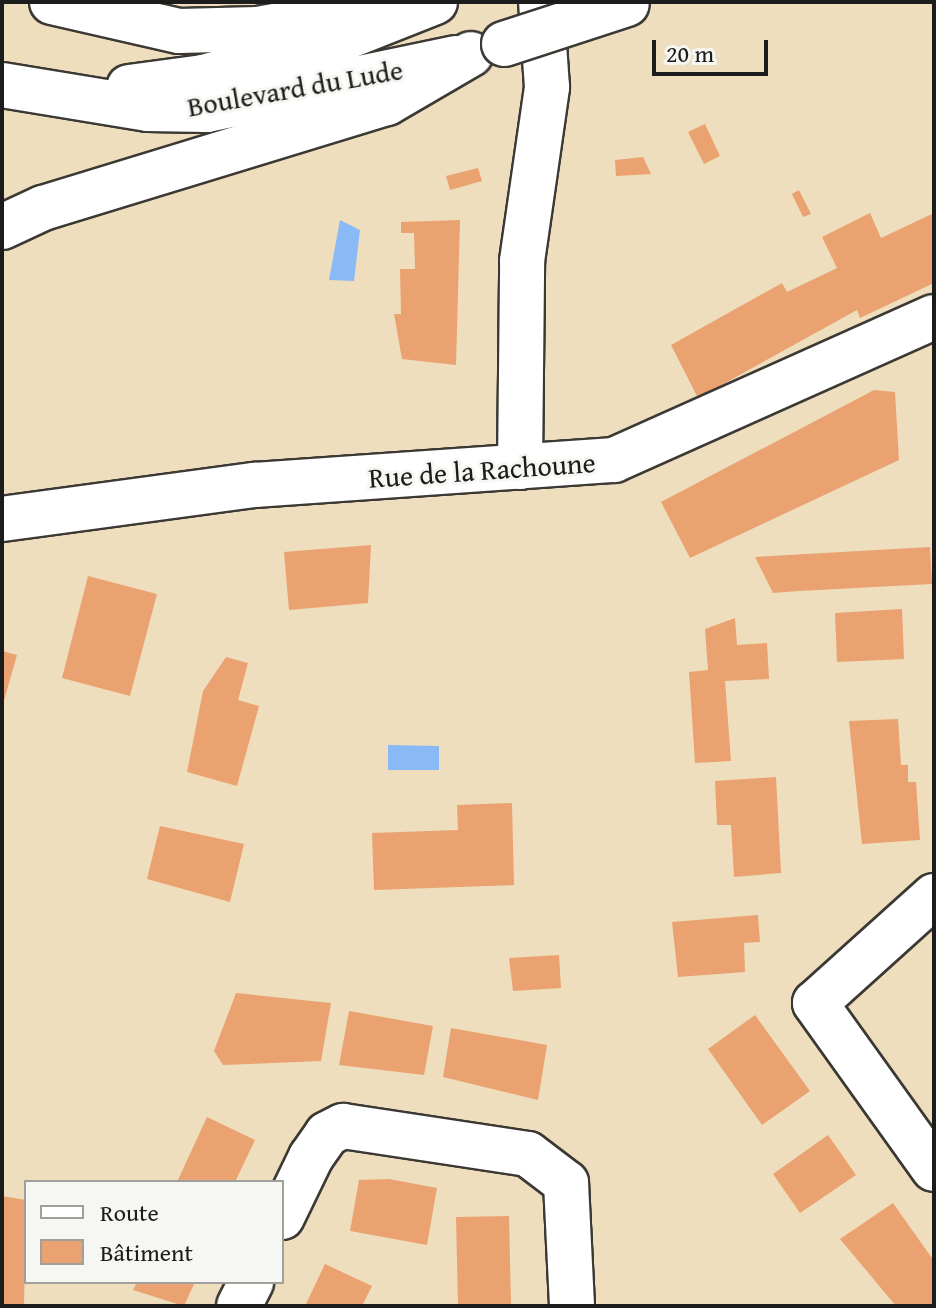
<!DOCTYPE html>
<html>
<head>
<meta charset="utf-8">
<style>
  body { margin:0 }
  #map { position:relative; width:936px; height:1308px; overflow:hidden; background:#eedebd; font-family:"Gentium Book Plus",serif }
  div>[style] { position:absolute }
  .water>* { inset:0; background:#8abaf6 }
  .building>* { inset:0; background:#eaa271 }
  .roads { filter:drop-shadow(2px 0 #3c3934) drop-shadow(-2px 0 #3c3934) drop-shadow(0 2px #3c3934) drop-shadow(0 -2px #3c3934) }
  .minor>* { height:44px; margin:-22px; padding:0 22px; transform-origin:22px; border-radius:22px; background:#fff }
  .major>* { height:44px; margin:-22px; padding:0 22px; transform-origin:22px; border-radius:22px; background:#fff }
  .highway>* { height:44px; margin:-22px; padding:0 22px; transform-origin:22px; border-radius:22px; background:#fff }
  .bridges { filter:drop-shadow(2px 0 #3c3934) drop-shadow(-2px 0 #3c3934) drop-shadow(0 2px #3c3934) drop-shadow(0 -2px #3c3934) }
  .major-bridge>* { height:44px; margin:-22px; padding:0 22px; transform-origin:22px; border-radius:22px; background:#fff }
  span { translate:-50% -50%; white-space:nowrap; text-align:center; line-height:1.15; -webkit-text-stroke:6px #f6f6f2; paint-order:stroke }
  .street-label { font-size:28px; color:#1c1c1c }
  .frame { position:absolute; inset:0; border:4px solid #1c1c1c; pointer-events:none }
  .legend { position:absolute; left:24px; top:1180px; width:260px; height:104px; box-sizing:border-box; background:#f6f6f2; border:2px solid #9f9f9c; margin:0; padding:10px 14px; list-style:none; font-size:24px; color:#1c1c1c }
  .legend li { display:flex; align-items:center; gap:16px; height:40px }
  .legend b { width:40px; border:2px solid #9f9f9c }
  .scale { position:absolute; left:652px; top:40px; width:116px; height:36px; box-sizing:border-box; border:4px solid #1c1c1c; border-top:0; padding-left:10px; font-size:24px; line-height:28px; white-space:nowrap; color:#1c1c1c; -webkit-text-stroke:6px #f6f6f2; paint-order:stroke }
</style>
</head>
<body>
<div id="map">
  <div class="water">
    <i style="clip-path:polygon(340px 220px,360px 230px,354px 281px,329px 280px)"></i>
    <i style="clip-path:polygon(388px 745px,439px 746px,439px 770px,388px 770px)"></i>
  </div>
  <div class="building">
    <i style="clip-path:polygon(705px 124px,720px 156px,704px 164px,688px 132px)"></i>
    <i style="clip-path:polygon(643px 157px,651px 174px,616px 176px,615px 160px)"></i>
    <i style="clip-path:polygon(478px 168px,482px 181px,450px 190px,446px 176px)"></i>
    <i style="clip-path:polygon(799px 190px,811px 214px,803px 217px,792px 194px)"></i>
    <i style="clip-path:polygon(870px 213px,881px 238px,934px 213px,934px 283px,860px 318px,857px 310px,698px 398px,671px 345px,782px 283px,787px 292px,837px 268px,822px 237px)"></i>
    <i style="clip-path:polygon(460px 220px,456px 365px,402px 359px,394px 314px,401px 314px,400px 269px,415px 269px,414px 233px,401px 233px,401px 222px)"></i>
    <i style="clip-path:polygon(874px 390px,895px 392px,899px 460px,690px 558px,661px 502px)"></i>
    <i style="clip-path:polygon(371px 545px,368px 603px,289px 610px,284px 552px)"></i>
    <i style="clip-path:polygon(930px 547px,932px 584px,799px 591px,773px 593px,755px 557px)"></i>
    <i style="clip-path:polygon(88px 576px,157px 594px,130px 696px,62px 678px)"></i>
    <i style="clip-path:polygon(902px 609px,904px 659px,837px 662px,835px 613px)"></i>
    <i style="clip-path:polygon(735px 618px,737px 645px,767px 643px,769px 679px,725px 681px,731px 761px,695px 763px,689px 672px,708px 670px,705px 629px)"></i>
    <i style="clip-path:polygon(2px 651px,17px 655px,3px 704px,2px 704px)"></i>
    <i style="clip-path:polygon(226px 657px,248px 663px,238px 700px,259px 706px,237px 786px,187px 772px,203px 691px)"></i>
    <i style="clip-path:polygon(898px 719px,901px 765px,908px 765px,908px 782px,916px 782px,920px 840px,862px 844px,849px 721px)"></i>
    <i style="clip-path:polygon(776px 777px,781px 873px,734px 877px,731px 825px,717px 825px,715px 781px)"></i>
    <i style="clip-path:polygon(512px 803px,514px 885px,374px 890px,372px 833px,458px 830px,457px 805px)"></i>
    <i style="clip-path:polygon(160px 826px,244px 844px,230px 902px,147px 879px)"></i>
    <i style="clip-path:polygon(758px 915px,760px 942px,744px 943px,745px 972px,678px 977px,672px 922px)"></i>
    <i style="clip-path:polygon(559px 955px,561px 988px,513px 991px,509px 958px)"></i>
    <i style="clip-path:polygon(236px 993px,331px 1003px,321px 1061px,223px 1065px,214px 1051px)"></i>
    <i style="clip-path:polygon(349px 1011px,433px 1026px,424px 1075px,339px 1065px)"></i>
    <i style="clip-path:polygon(755px 1015px,810px 1091px,762px 1125px,708px 1049px)"></i>
    <i style="clip-path:polygon(451px 1028px,547px 1045px,538px 1100px,443px 1077px)"></i>
    <i style="clip-path:polygon(207px 1117px,255px 1140px,235px 1182px,177px 1182px)"></i>
    <i style="clip-path:polygon(828px 1135px,856px 1175px,800px 1213px,773px 1174px)"></i>
    <i style="clip-path:polygon(389px 1179px,437px 1188px,427px 1245px,350px 1231px,359px 1180px)"></i>
    <i style="clip-path:polygon(2px 1196px,26px 1200px,24px 1306px,2px 1306px)"></i>
    <i style="clip-path:polygon(893px 1203px,934px 1261px,934px 1306px,896px 1306px,840px 1239px)"></i>
    <i style="clip-path:polygon(509px 1216px,511px 1304px,458px 1306px,456px 1217px)"></i>
    <i style="clip-path:polygon(325px 1264px,372px 1286px,362px 1306px,305px 1306px)"></i>
    <i style="clip-path:polygon(137px 1282px,195px 1282px,184px 1306px,133px 1290px)"></i>
  </div>
  <div class="roads">
    <div class="minor">
      <i style="left:520px;top:467px;width:206px;rotate:-89.4deg"></i>
      <i style="left:522px;top:261px;width:176px;rotate:-81.8deg"></i>
      <i style="left:547px;top:87px;width:85px;rotate:-94deg"></i>
      <i style="left:2px;top:519px;width:255px;rotate:-7.7deg"></i>
      <i style="left:255px;top:485px;width:360px;rotate:-4deg"></i>
      <i style="left:614px;top:460px;width:350px;rotate:-24.1deg"></i>
      <i style="left:934px;top:896px;width:160px;rotate:138deg"></i>
      <i style="left:815px;top:1003px;width:204px;rotate:54.4deg"></i>
      <i style="left:282px;top:1217px;width:67px;rotate:-64.2deg"></i>
      <i style="left:311px;top:1157px;width:28px;rotate:-55deg"></i>
      <i style="left:327px;top:1134px;width:18px;rotate:-27deg"></i>
      <i style="left:343px;top:1126px;width:187px;rotate:8.6deg"></i>
      <i style="left:528px;top:1154px;width:48px;rotate:37.3deg"></i>
      <i style="left:566px;top:1183px;width:123px;rotate:87.2deg"></i>
      <i style="left:239px;top:1306px;width:27px;rotate:-63deg"></i>
    </div>
    <div class="major">
      <i style="left:2px;top:85px;width:148px;rotate:9.3deg"></i>
      <i style="left:148px;top:109px;width:59px;rotate:1deg"></i>
      <i style="left:207px;top:110px;width:254px;rotate:-11.8deg"></i>
      <i style="left:129px;top:87px;width:75px;rotate:-7.7deg"></i>
      <i style="left:203px;top:77px;width:130px;rotate:-14.7deg"></i>
      <i style="left:329px;top:44px;width:114px;rotate:-21.6deg"></i>
    </div>
    <div class="highway">
      <i style="left:52px;top:2px;width:130px;rotate:12.9deg"></i>
      <i style="left:179px;top:31px;width:79px;rotate:-1.5deg"></i>
      <i style="left:258px;top:29px;width:151px;rotate:-10.3deg"></i>
      <i style="left:2px;top:227px;width:45px;rotate:-24.9deg"></i>
      <i style="left:43px;top:208px;width:360px;rotate:-17deg"></i>
      <i style="left:387px;top:103px;width:97px;rotate:-30.3deg"></i>
    </div>
  </div>
  <div class="bridges">
    <div class="major-bridge">
      <i style="left:504px;top:44px;width:129px;rotate:-18deg"></i>
    </div>
  </div>
  <div class="street-label">
    <span style="left:295px;top:88px;rotate:-10deg">Boulevard du Lude</span>
    <span style="left:482px;top:470px;rotate:-4deg">Rue de la Rachoune</span>
  </div>
  <div class="frame"></div>
  <ul class="legend">
  <li><b style="height:10px;background:#fff"></b>Route</li>
  <li><b style="height:22px;background:#eaa271"></b>Bâtiment</li>
  </ul>
  <div class="scale">20 m</div>
</div>
</body>
</html>
